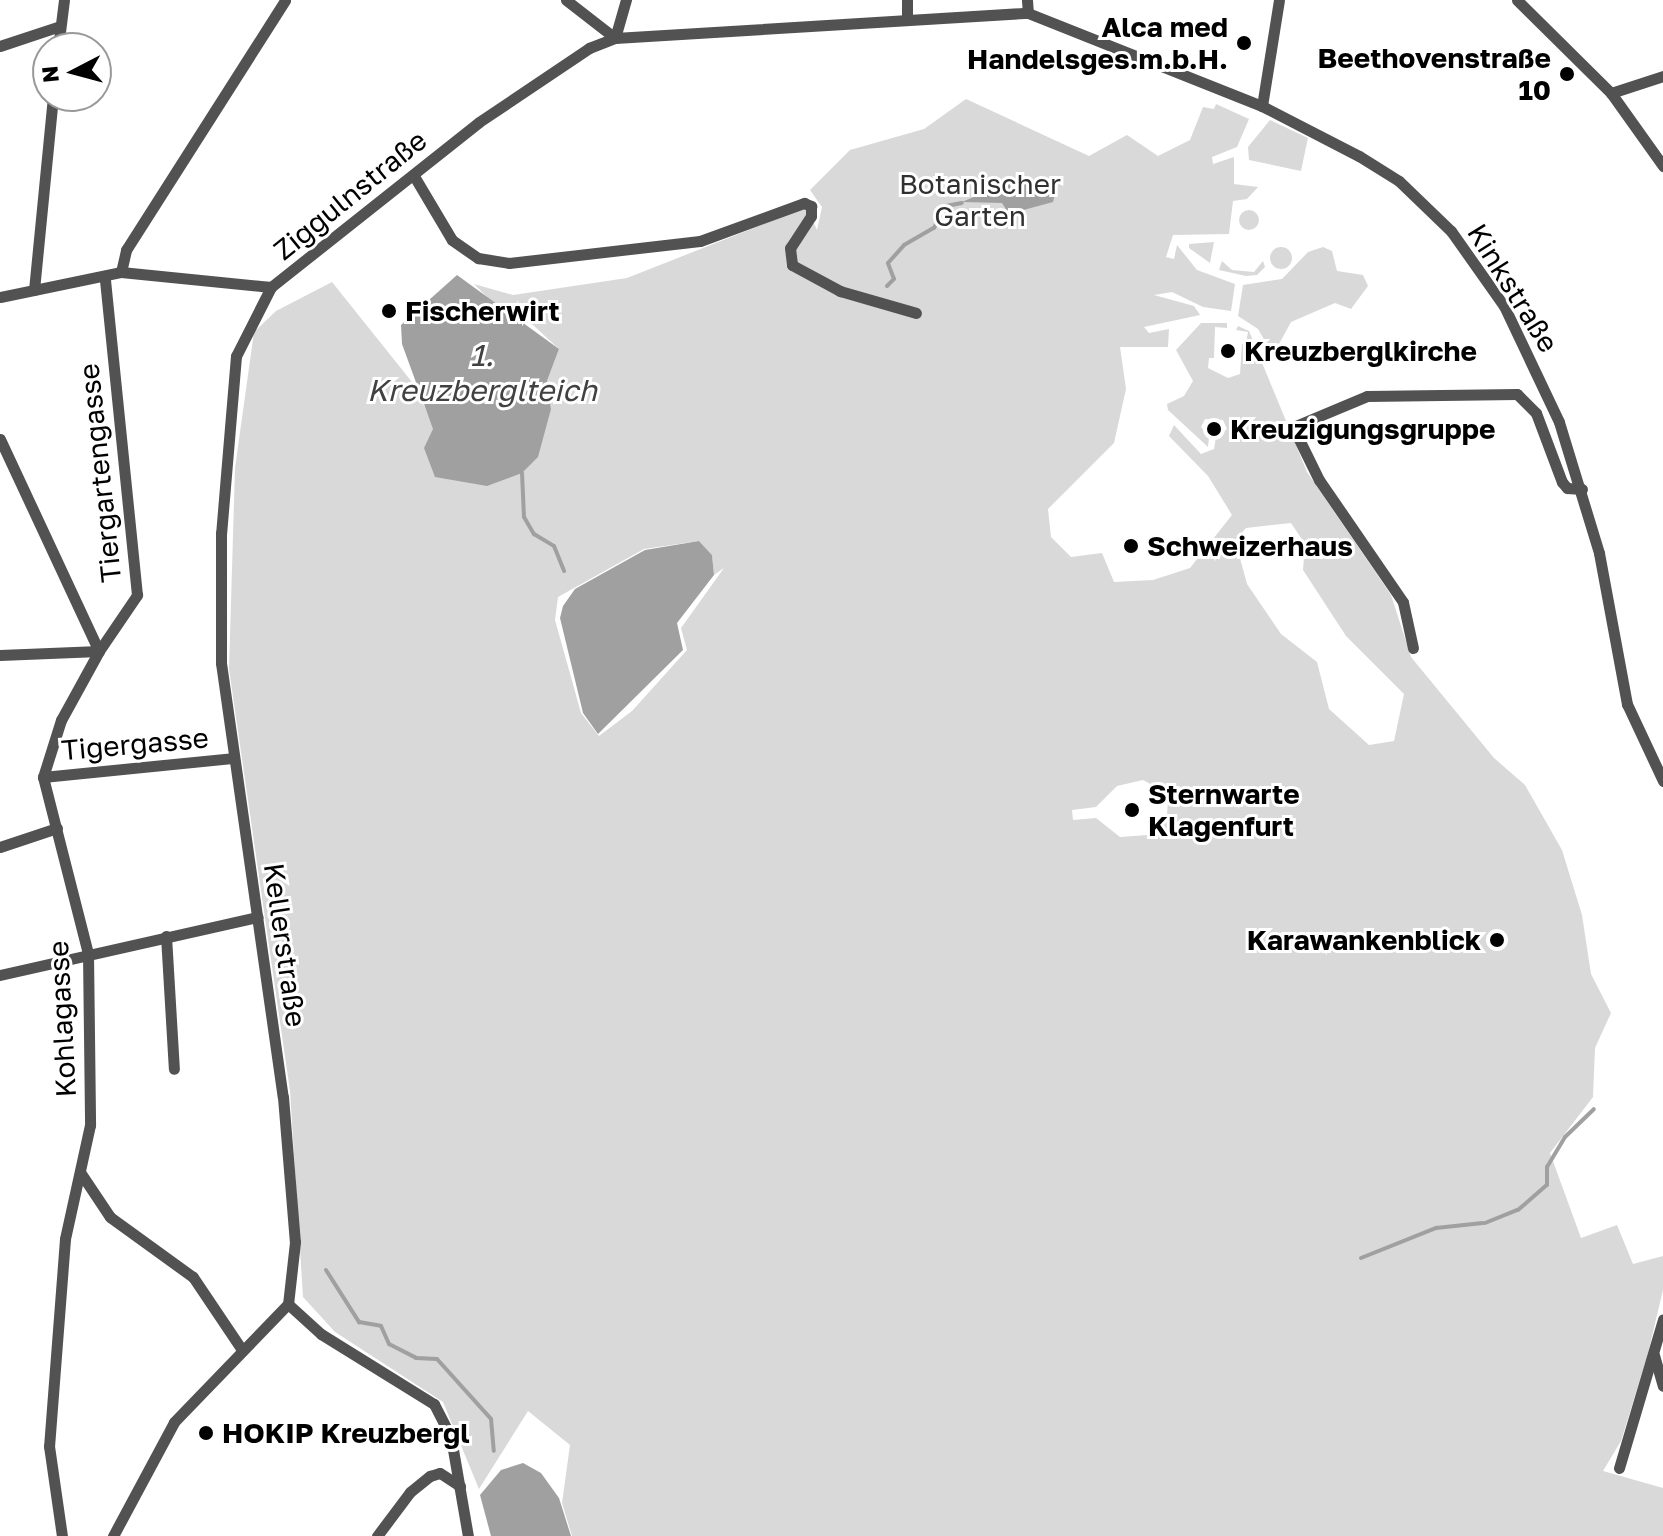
<!DOCTYPE html>
<html>
<head>
<meta charset="utf-8">
<style>
  body { margin:0 }
  #map { position:relative; width:1663px; height:1536px; overflow:hidden; background:#fff; font-family:"Golos Text",sans-serif }
  div>[style] { position:absolute }
  .green>* { inset:0; background:#d9d9d9 }
  .round { border-radius:50% }
  .water>* { inset:0; background:#a0a0a0 }
  .stream>* { height:4px; margin:-2px; padding:0 2px; transform-origin:2px; border-radius:2px; background:#a0a0a0 }
  .minor>* { height:11px; margin:-5.5px; padding:0 5.5px; transform-origin:5.5px; border-radius:5.5px; background:#525252 }
  .dots>* { width:22px; height:22px; translate:-50% -50%; box-sizing:border-box; border:4px solid #fff; border-radius:50% }
  span { translate:-50% -50%; white-space:nowrap; text-align:center; line-height:1.15; -webkit-text-stroke:6px #fff; paint-order:stroke }
  .poi-label { font-size:28px; color:#000; font-weight:700 }
  .right { translate:-100% -50%; text-align:right }
  .left { translate:0 -50%; text-align:left }
  .park-label { font-size:28px; color:#303030 }
  .street-label { font-size:28px; color:#000 }
  .water-label { font-size:30px; color:#414141; font-style:italic }
  .north { position:absolute; left:32px; top:32px; width:80px; height:80px; box-sizing:border-box; background:#fff; border:2px solid #999; border-radius:50%; rotate:264deg; font-size:22px; font-weight:700; line-height:32px; text-align:center; color:#000 }
  .north::after { content:''; display:block; margin:auto; width:28px; height:36px; background:#000; clip-path:polygon(50% 0,100% 100%,50% 72%,0 100%) }
</style>
</head>
<body>
<div id="map">
  <div class="green">
    <i style="clip-path:polygon(evenodd,966px 99px,1089px 156px,1127px 135px,1158px 156px,1190px 140px,1203px 107px,1214px 109px,1216px 104px,1249px 119px,1237px 147px,1212px 157px,1213px 164px,1234px 157px,1234px 184px,1258px 187px,1247px 199px,1233px 201px,1229px 234px,1173px 235px,1166px 257px,1174px 259px,1177px 245px,1197px 270px,1235px 284px,1231px 311px,1203px 307px,1172px 292px,1154px 295px,1194px 306px,1200px 315px,1144px 327px,1149px 333px,1169px 329px,1168px 347px,1120px 347px,1126px 389px,1114px 443px,1048px 509px,1051px 537px,1071px 557px,1102px 553px,1114px 582px,1153px 580px,1190px 568px,1232px 515px,1208px 476px,1169px 436px,1174px 425px,1201px 454px,1214px 449px,1216px 437px,1227px 429px,1223px 420px,1205px 419px,1201px 427px,1209px 437px,1208px 447px,1168px 410px,1167px 404px,1184px 396px,1193px 381px,1176px 350px,1201px 323px,1227px 323px,1227px 328px,1215px 327px,1214px 358px,1209px 358px,1208px 368px,1228px 378px,1240px 374px,1242px 344px,1246px 343px,1248px 332px,1236px 330px,1238px 326px,1249px 331px,1307px 472px,1391px 595px,1411px 657px,1494px 758px,1525px 785px,1562px 850px,1582px 915px,1591px 974px,1611px 1013px,1595px 1048px,1593px 1097px,1550px 1153px,1581px 1238px,1617px 1225px,1633px 1264px,1663px 1256px,1663px 1290px,1648px 1353px,1621px 1441px,1603px 1471px,1663px 1488px,1663px 1536px,572px 1536px,562px 1503px,570px 1445px,528px 1411px,479px 1489px,443px 1402px,335px 1332px,303px 1297px,290px 1091px,229px 669px,235px 468px,254px 332px,276px 311px,332px 282px,416px 387px,434px 429px,551px 409px,547px 381px,559px 349px,533px 325px,496px 306px,474px 284px,513px 295px,627px 278px,807px 207px,817px 230px,822px 207px,810px 190px,850px 150px,924px 129px,966px 99px,1291px 523px,1305px 544px,1303px 570px,1346px 636px,1404px 694px,1394px 741px,1369px 745px,1329px 709px,1317px 662px,1281px 634px,1247px 584px,1235px 540px,1246px 528px,1291px 523px,966px 99px,699px 541px,712px 555px,714px 575px,724px 568px,681px 628px,687px 650px,632px 711px,599px 736px,581px 713px,555px 620px,558px 597px,644px 549px,699px 541px,966px 99px,1143px 780px,1165px 792px,1168px 801px,1167px 814px,1148px 835px,1120px 837px,1096px 818px,1073px 820px,1072px 810px,1096px 807px,1117px 786px,1143px 780px)"></i>
    <i style="clip-path:polygon(1270px 120px,1308px 138px,1301px 171px,1249px 160px,1248px 147px)"></i>
    <i class="round" style="left:1239px;top:210px;width:20px;height:20px"></i>
    <i style="clip-path:polygon(1214px 242px,1210px 263px,1189px 248px,1189px 244px)"></i>
    <i style="clip-path:polygon(1323px 247px,1332px 251px,1337px 271px,1363px 275px,1368px 286px,1351px 309px,1335px 303px,1291px 322px,1273px 355px,1258px 329px,1238px 316px,1243px 285px,1282px 279px,1308px 252px)"></i>
    <i class="round" style="left:1270px;top:247px;width:22px;height:22px"></i>
    <i style="clip-path:polygon(1222px 261px,1232px 270px,1254px 272px,1263px 261px,1265px 267px,1257px 275px,1246px 276px,1219px 270px)"></i>
  </div>
  <div class="water">
    <i style="clip-path:polygon(1030px 179px,1056px 190px,1053px 202px,1009px 214px,1002px 203px,962px 202px,1008px 182px)"></i>
    <i style="clip-path:polygon(457px 275px,559px 349px,547px 381px,551px 409px,538px 457px,522px 473px,487px 486px,435px 477px,424px 448px,433px 429px,402px 344px,401px 325px)"></i>
    <i style="clip-path:polygon(699px 541px,712px 555px,714px 575px,677px 623px,683px 650px,598px 734px,583px 713px,560px 618px,563px 606px,575px 589px,645px 550px)"></i>
    <i style="clip-path:polygon(523px 1463px,541px 1473px,559px 1498px,571px 1536px,491px 1536px,480px 1495px,501px 1470px)"></i>
  </div>
  <div class="stream">
    <i style="left:887px;top:286px;width:10px;rotate:-45deg"></i>
    <i style="left:894px;top:279px;width:17px;rotate:-111deg"></i>
    <i style="left:888px;top:263px;width:24px;rotate:-48deg"></i>
    <i style="left:904px;top:245px;width:34px;rotate:-30deg"></i>
    <i style="left:934px;top:228px;width:25px;rotate:-61deg"></i>
    <i style="left:946px;top:206px;width:16px;rotate:-11deg"></i>
    <i style="left:522px;top:473px;width:44px;rotate:87.4deg"></i>
    <i style="left:524px;top:517px;width:20px;rotate:60deg"></i>
    <i style="left:534px;top:534px;width:23px;rotate:31deg"></i>
    <i style="left:554px;top:546px;width:27px;rotate:68deg"></i>
    <i style="left:1485px;top:1223px;width:35px;rotate:-22deg"></i>
    <i style="left:1518px;top:1210px;width:38px;rotate:-41deg"></i>
    <i style="left:1547px;top:1185px;width:18px;rotate:-90deg"></i>
    <i style="left:1547px;top:1167px;width:35px;rotate:-59deg"></i>
    <i style="left:1565px;top:1137px;width:40px;rotate:-44deg"></i>
    <i style="left:1361px;top:1258px;width:81px;rotate:-21.8deg"></i>
    <i style="left:1436px;top:1228px;width:47px;rotate:-6.1deg"></i>
    <i style="left:326px;top:1270px;width:62px;rotate:57.6deg"></i>
    <i style="left:359px;top:1322px;width:22px;rotate:10deg"></i>
    <i style="left:381px;top:1326px;width:20px;rotate:66deg"></i>
    <i style="left:389px;top:1344px;width:30px;rotate:27deg"></i>
    <i style="left:416px;top:1358px;width:21px;rotate:3deg"></i>
    <i style="left:437px;top:1359px;width:81px;rotate:48deg"></i>
    <i style="left:491px;top:1419px;width:32px;rotate:85deg"></i>
  </div>
  <div class="minor">
    <i style="left:566px;top:0;width:62px;rotate:37.8deg"></i>
    <i style="left:907px;top:0;width:17px;rotate:90deg"></i>
    <i style="left:1027px;top:0;width:13px;rotate:86deg"></i>
    <i style="left:1517px;top:0;width:132px;rotate:44.7deg"></i>
    <i style="left:1611px;top:93px;width:90px;rotate:54.5deg"></i>
    <i style="left:615px;top:38px;width:40px;rotate:-74deg"></i>
    <i style="left:0;top:46px;width:63px;rotate:-18.4deg"></i>
    <i style="left:58px;top:48px;width:48px;rotate:-82.9deg"></i>
    <i style="left:1611px;top:93px;width:55px;rotate:-18.1deg"></i>
    <i style="left:1262px;top:106px;width:107px;rotate:-80.9deg"></i>
    <i style="left:414px;top:176px;width:74px;rotate:59.3deg"></i>
    <i style="left:452px;top:240px;width:32px;rotate:35deg"></i>
    <i style="left:478px;top:258px;width:31px;rotate:9deg"></i>
    <i style="left:509px;top:263px;width:192px;rotate:-6.6deg"></i>
    <i style="left:700px;top:241px;width:111px;rotate:-20.1deg"></i>
    <i style="left:804px;top:203px;width:8px;rotate:23deg"></i>
    <i style="left:811px;top:206px;width:10px;rotate:90deg"></i>
    <i style="left:811px;top:216px;width:38px;rotate:123deg"></i>
    <i style="left:790px;top:248px;width:17px;rotate:83deg"></i>
    <i style="left:792px;top:265px;width:55px;rotate:28.4deg"></i>
    <i style="left:840px;top:291px;width:79px;rotate:16.1deg"></i>
    <i style="left:121px;top:272px;width:23px;rotate:-77deg"></i>
    <i style="left:126px;top:250px;width:296px;rotate:-57.5deg"></i>
    <i style="left:271px;top:287px;width:77px;rotate:116.9deg"></i>
    <i style="left:236px;top:356px;width:178px;rotate:94.8deg"></i>
    <i style="left:221px;top:533px;width:130px;rotate:90deg"></i>
    <i style="left:221px;top:663px;width:438px;rotate:81.9deg"></i>
    <i style="left:283px;top:1097px;width:145px;rotate:85.3deg"></i>
    <i style="left:295px;top:1242px;width:62px;rotate:96.4deg"></i>
    <i style="left:34px;top:290px;width:195px;rotate:-84.4deg"></i>
    <i style="left:0;top:297px;width:124px;rotate:-11.7deg"></i>
    <i style="left:121px;top:272px;width:151px;rotate:5.7deg"></i>
    <i style="left:271px;top:287px;width:265px;rotate:-38.4deg"></i>
    <i style="left:479px;top:122px;width:133px;rotate:-33.9deg"></i>
    <i style="left:589px;top:48px;width:28px;rotate:-21deg"></i>
    <i style="left:615px;top:38px;width:414px;rotate:-3.5deg"></i>
    <i style="left:1028px;top:13px;width:252px;rotate:21.7deg"></i>
    <i style="left:1262px;top:106px;width:109px;rotate:27.3deg"></i>
    <i style="left:1359px;top:156px;width:47px;rotate:32deg"></i>
    <i style="left:1399px;top:181px;width:72px;rotate:43.9deg"></i>
    <i style="left:1451px;top:231px;width:92px;rotate:54.8deg"></i>
    <i style="left:1504px;top:306px;width:128px;rotate:64.6deg"></i>
    <i style="left:1559px;top:422px;width:137px;rotate:73deg"></i>
    <i style="left:1599px;top:553px;width:154px;rotate:79.5deg"></i>
    <i style="left:1627px;top:704px;width:85px;rotate:64.9deg"></i>
    <i style="left:0;top:439px;width:234px;rotate:65deg"></i>
    <i style="left:99px;top:651px;width:79px;rotate:118.8deg"></i>
    <i style="left:61px;top:720px;width:60px;rotate:107.5deg"></i>
    <i style="left:43px;top:777px;width:182px;rotate:75.7deg"></i>
    <i style="left:88px;top:953px;width:172px;rotate:89.3deg"></i>
    <i style="left:90px;top:1125px;width:117px;rotate:102.4deg"></i>
    <i style="left:65px;top:1239px;width:208px;rotate:94.4deg"></i>
    <i style="left:49px;top:1446px;width:91px;rotate:81.8deg"></i>
    <i style="left:1413px;top:648px;width:47px;rotate:-102.3deg"></i>
    <i style="left:1403px;top:602px;width:148px;rotate:-124.5deg"></i>
    <i style="left:1319px;top:480px;width:59px;rotate:-116.1deg"></i>
    <i style="left:1293px;top:427px;width:80px;rotate:-22.7deg"></i>
    <i style="left:1367px;top:396px;width:150px;rotate:-0.8deg"></i>
    <i style="left:1517px;top:394px;width:27px;rotate:45deg"></i>
    <i style="left:1536px;top:413px;width:74px;rotate:69.4deg"></i>
    <i style="left:1562px;top:482px;width:8px;rotate:50deg"></i>
    <i style="left:1567px;top:488px;width:15px;rotate:4deg"></i>
    <i style="left:0;top:655px;width:99px;rotate:-2.3deg"></i>
    <i style="left:99px;top:651px;width:68px;rotate:-55.8deg"></i>
    <i style="left:137px;top:595px;width:319px;rotate:-95.8deg"></i>
    <i style="left:43px;top:777px;width:190px;rotate:-5.7deg"></i>
    <i style="left:0;top:847px;width:60px;rotate:-18.4deg"></i>
    <i style="left:166px;top:936px;width:133px;rotate:86.6deg"></i>
    <i style="left:0;top:975px;width:264px;rotate:-12.7deg"></i>
    <i style="left:80px;top:1172px;width:54px;rotate:56.3deg"></i>
    <i style="left:110px;top:1217px;width:102px;rotate:35.9deg"></i>
    <i style="left:193px;top:1277px;width:88px;rotate:56.1deg"></i>
    <i style="left:288px;top:1304px;width:45px;rotate:42.3deg"></i>
    <i style="left:321px;top:1334px;width:133px;rotate:31.8deg"></i>
    <i style="left:434px;top:1404px;width:38px;rotate:63deg"></i>
    <i style="left:451px;top:1438px;width:99px;rotate:80.2deg"></i>
    <i style="left:1654px;top:1355px;width:32px;rotate:74deg"></i>
    <i style="left:1619px;top:1468px;width:155px;rotate:-73.5deg"></i>
    <i style="left:113px;top:1536px;width:129px;rotate:-61.8deg"></i>
    <i style="left:174px;top:1422px;width:164px;rotate:-46deg"></i>
    <i style="left:377px;top:1536px;width:55px;rotate:-53.1deg"></i>
    <i style="left:410px;top:1492px;width:26px;rotate:-39deg"></i>
    <i style="left:430px;top:1476px;width:10px;rotate:-17deg"></i>
    <i style="left:440px;top:1473px;width:24px;rotate:33deg"></i>
  </div>
  <div class="dots">
    <i style="left:1244px;top:43px;background:#000"></i>
    <i style="left:1567px;top:74px;background:#000"></i>
    <i style="left:389px;top:311px;background:#000"></i>
    <i style="left:1228px;top:351px;background:#000"></i>
    <i style="left:1214px;top:429px;background:#000"></i>
    <i style="left:1131px;top:546px;background:#000"></i>
    <i style="left:1132px;top:810px;background:#000"></i>
    <i style="left:1497px;top:940px;background:#000"></i>
    <i style="left:206px;top:1433px;background:#000"></i>
  </div>
  <div class="poi-label">
    <span class="right" style="left:1228px;top:43px">Alca med<br>Handelsges.m.b.H.</span>
    <span class="right" style="left:1551px;top:74px">Beethovenstraße<br>10</span>
    <span class="left" style="left:405px;top:311px">Fischerwirt</span>
    <span class="left" style="left:1244px;top:351px">Kreuzberglkirche</span>
    <span class="left" style="left:1230px;top:429px">Kreuzigungsgruppe</span>
    <span class="left" style="left:1147px;top:546px">Schweizerhaus</span>
    <span class="left" style="left:1148px;top:810px">Sternwarte<br>Klagenfurt</span>
    <span class="right" style="left:1481px;top:940px">Karawankenblick</span>
    <span class="left" style="left:222px;top:1433px">HOKIP Kreuzbergl</span>
  </div>
  <div class="park-label">
    <span style="left:980px;top:200px">Botanischer<br>Garten</span>
  </div>
  <div class="street-label">
    <span style="left:350px;top:195px;rotate:-39deg">Ziggulnstraße</span>
    <span style="left:1513px;top:288px;rotate:58deg">Kinkstraße</span>
    <span style="left:100px;top:473px;rotate:-96deg">Tiergartengasse</span>
    <span style="left:135px;top:744px;rotate:-5deg">Tigergasse</span>
    <span style="left:285px;top:945px;rotate:82deg">Kellerstraße</span>
    <span style="left:62px;top:1019px;rotate:-93deg">Kohlagasse</span>
  </div>
  <div class="water-label">
    <span style="left:482px;top:372px">1.<br>Kreuzberglteich</span>
  </div>
  <div class="north">N</div>
</div>
</body>
</html>
